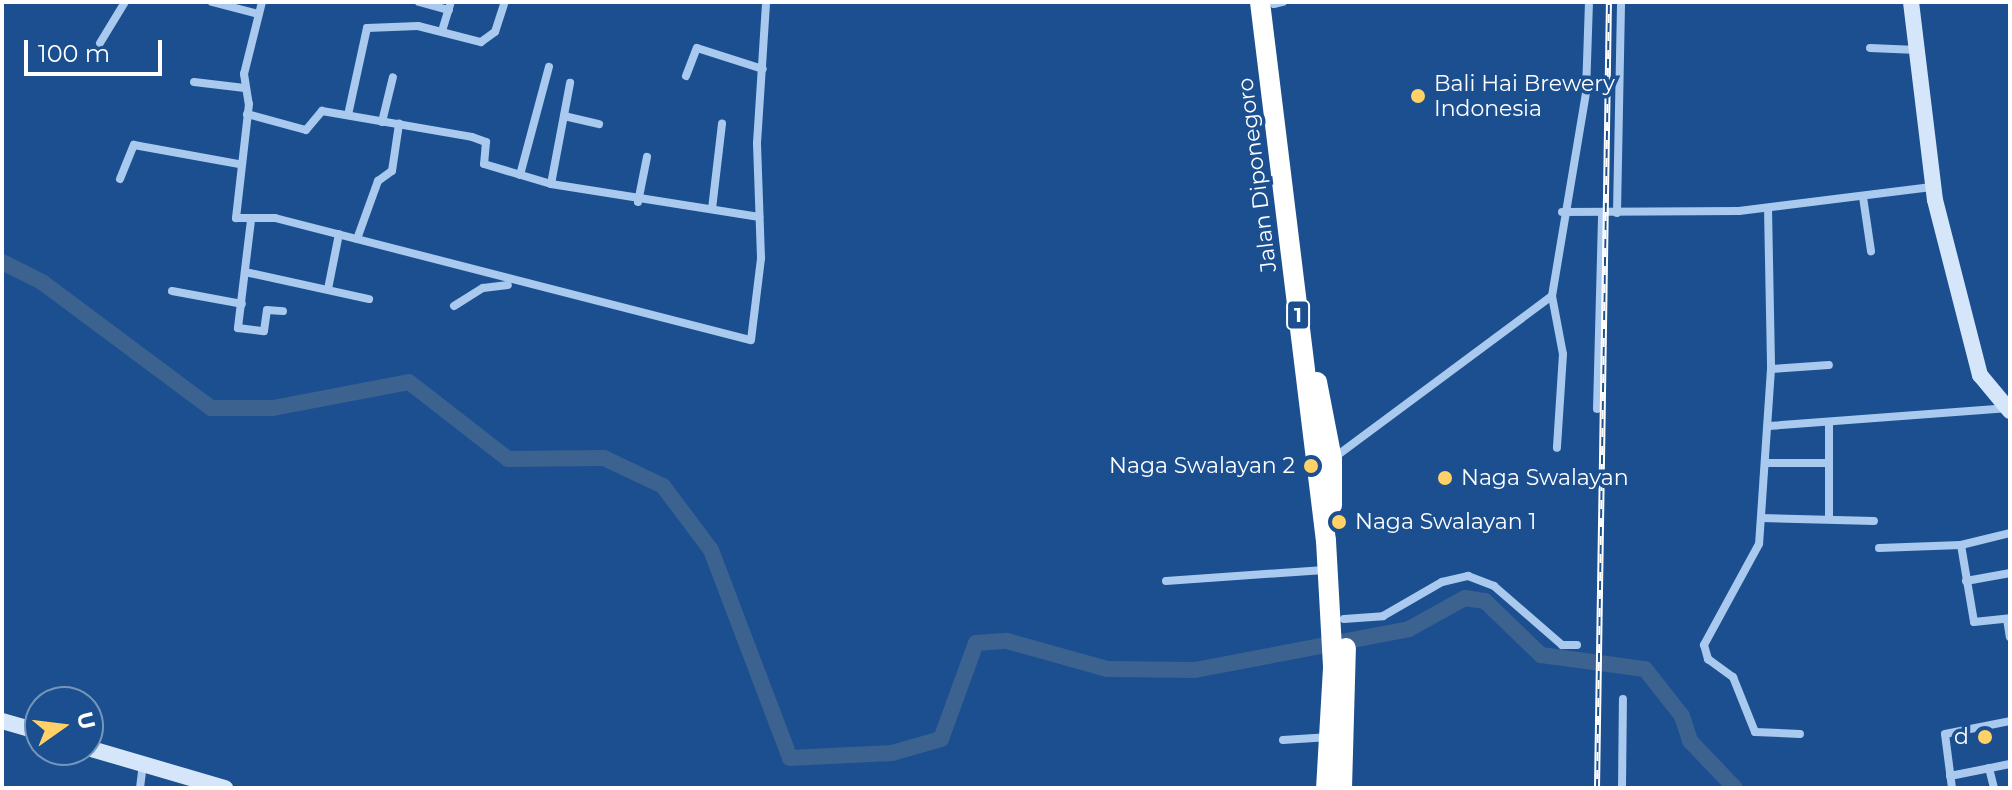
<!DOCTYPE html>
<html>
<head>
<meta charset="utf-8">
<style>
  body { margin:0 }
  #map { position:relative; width:2012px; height:790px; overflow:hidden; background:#1b4f8f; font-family:Montserrat,sans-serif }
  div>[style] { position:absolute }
  .river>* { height:16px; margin:-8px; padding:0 8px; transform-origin:8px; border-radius:8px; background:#3c6290 }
  .street>* { height:8px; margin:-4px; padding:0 4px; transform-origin:4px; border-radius:4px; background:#a9c9ee }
  .secondary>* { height:16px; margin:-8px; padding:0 8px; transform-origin:8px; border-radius:8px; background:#d6e6fa }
  .highway>* { height:20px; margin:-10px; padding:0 10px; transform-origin:10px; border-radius:10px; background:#fff }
  .rail>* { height:6px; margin-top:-3px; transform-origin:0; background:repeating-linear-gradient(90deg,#1b4f8f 0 9px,#fff 0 18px); box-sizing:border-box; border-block:2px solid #fff }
  .dots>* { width:22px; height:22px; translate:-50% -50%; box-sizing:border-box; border:4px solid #1b4f8f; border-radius:50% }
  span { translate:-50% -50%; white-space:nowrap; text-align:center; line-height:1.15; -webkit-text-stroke:7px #1b4f8f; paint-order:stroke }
  .shield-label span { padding:2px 6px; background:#1b4f8f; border:2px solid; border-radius:6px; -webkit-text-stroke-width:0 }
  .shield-label { font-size:20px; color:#fff; font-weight:700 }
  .poi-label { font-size:22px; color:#fff }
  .left { translate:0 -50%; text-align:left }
  .right { translate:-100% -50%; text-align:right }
  .street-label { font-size:22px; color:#fff }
  .frame { position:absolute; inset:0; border:4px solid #fff; pointer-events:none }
  .north { position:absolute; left:24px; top:686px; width:80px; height:80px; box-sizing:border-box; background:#1b4f8f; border:2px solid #7695bc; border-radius:50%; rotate:76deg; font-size:22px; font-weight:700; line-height:32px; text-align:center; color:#fff }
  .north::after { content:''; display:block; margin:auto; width:28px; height:36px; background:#ffd166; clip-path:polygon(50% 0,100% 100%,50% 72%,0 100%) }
  .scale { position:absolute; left:24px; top:40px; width:138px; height:36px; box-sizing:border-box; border:4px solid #fff; border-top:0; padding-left:10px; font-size:24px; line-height:28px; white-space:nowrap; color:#fff; -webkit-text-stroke:6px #1b4f8f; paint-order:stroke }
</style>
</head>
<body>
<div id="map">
  <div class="river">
    <i style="left:2px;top:262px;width:45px;rotate:26.6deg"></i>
    <i style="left:42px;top:282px;width:211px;rotate:36.7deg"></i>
    <i style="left:211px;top:408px;width:62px"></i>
    <i style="left:273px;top:408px;width:138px;rotate:-10.8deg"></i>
    <i style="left:409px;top:382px;width:125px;rotate:37.9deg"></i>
    <i style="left:508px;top:459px;width:96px;rotate:-0.6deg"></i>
    <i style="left:604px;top:458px;width:65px;rotate:25.4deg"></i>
    <i style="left:663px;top:486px;width:80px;rotate:53.1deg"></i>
    <i style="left:711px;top:550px;width:222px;rotate:69.2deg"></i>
    <i style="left:790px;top:758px;width:102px;rotate:-2.8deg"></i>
    <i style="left:892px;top:753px;width:51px;rotate:-15.9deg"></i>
    <i style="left:941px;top:739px;width:102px;rotate:-70deg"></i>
    <i style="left:976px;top:643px;width:31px;rotate:-4deg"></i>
    <i style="left:1007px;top:641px;width:104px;rotate:15.6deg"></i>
    <i style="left:1107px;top:669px;width:88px;rotate:0.7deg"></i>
    <i style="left:1195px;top:670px;width:218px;rotate:-10.8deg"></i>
    <i style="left:1409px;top:629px;width:64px;rotate:-29deg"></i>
    <i style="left:1465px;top:598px;width:20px;rotate:9deg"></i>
    <i style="left:1485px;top:601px;width:78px;rotate:44deg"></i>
    <i style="left:1541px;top:655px;width:105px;rotate:7.7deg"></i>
    <i style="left:1645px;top:669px;width:60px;rotate:51.8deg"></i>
    <i style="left:1682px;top:716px;width:26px;rotate:72deg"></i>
    <i style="left:1690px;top:741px;width:65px;rotate:46.2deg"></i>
  </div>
  <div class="street">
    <i style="left:212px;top:2px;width:48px;rotate:14.6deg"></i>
    <i style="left:262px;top:2px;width:74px;rotate:104deg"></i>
    <i style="left:244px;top:74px;width:30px;rotate:81deg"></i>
    <i style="left:249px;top:104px;width:115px;rotate:96.5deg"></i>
    <i style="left:236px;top:218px;width:39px"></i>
    <i style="left:275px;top:218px;width:491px;rotate:14.4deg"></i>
    <i style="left:751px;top:340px;width:83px;rotate:-83deg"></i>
    <i style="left:761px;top:258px;width:115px;rotate:-92deg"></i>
    <i style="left:757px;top:143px;width:141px;rotate:-86.3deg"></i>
    <i style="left:419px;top:2px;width:31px;rotate:15deg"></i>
    <i style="left:1274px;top:4px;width:9px;rotate:-13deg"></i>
    <i style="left:442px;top:31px;width:30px;rotate:-73deg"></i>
    <i style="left:100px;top:43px;width:48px;rotate:-58.6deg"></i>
    <i style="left:1870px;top:48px;width:47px;rotate:2.4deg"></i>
    <i style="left:686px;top:76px;width:30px;rotate:-69deg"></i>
    <i style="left:697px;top:48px;width:69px;rotate:17.7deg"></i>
    <i style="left:194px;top:82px;width:51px;rotate:6.7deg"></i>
    <i style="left:247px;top:114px;width:61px;rotate:15.2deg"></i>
    <i style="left:306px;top:130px;width:25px;rotate:-50deg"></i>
    <i style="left:322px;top:111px;width:152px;rotate:9.8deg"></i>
    <i style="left:472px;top:137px;width:15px;rotate:20deg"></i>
    <i style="left:486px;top:142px;width:22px;rotate:95deg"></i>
    <i style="left:484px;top:164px;width:70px;rotate:16.6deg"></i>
    <i style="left:551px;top:184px;width:211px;rotate:9deg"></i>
    <i style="left:348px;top:115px;width:89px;rotate:-77.7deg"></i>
    <i style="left:367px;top:28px;width:51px;rotate:-2.2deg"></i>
    <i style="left:418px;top:26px;width:65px;rotate:14.3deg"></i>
    <i style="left:481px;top:42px;width:17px;rotate:-36deg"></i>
    <i style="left:495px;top:32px;width:32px;rotate:-72deg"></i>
    <i style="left:564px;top:116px;width:36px;rotate:13deg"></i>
    <i style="left:382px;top:122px;width:46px;rotate:-76.3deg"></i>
    <i style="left:520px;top:175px;width:112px;rotate:-75deg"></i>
    <i style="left:120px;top:179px;width:37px;rotate:-68deg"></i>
    <i style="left:134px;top:145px;width:107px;rotate:10.3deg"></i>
    <i style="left:551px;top:184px;width:103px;rotate:-79.3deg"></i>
    <i style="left:1863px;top:197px;width:55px;rotate:81.6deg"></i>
    <i style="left:638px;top:202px;width:46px;rotate:-78.7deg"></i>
    <i style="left:1768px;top:208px;width:161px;rotate:88.9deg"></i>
    <i style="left:1771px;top:369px;width:175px;rotate:93.9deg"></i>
    <i style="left:1759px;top:544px;width:115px;rotate:118.6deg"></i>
    <i style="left:1704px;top:645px;width:15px;rotate:74deg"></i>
    <i style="left:1708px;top:659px;width:31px;rotate:36deg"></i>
    <i style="left:1733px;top:677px;width:59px;rotate:68.2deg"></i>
    <i style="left:1755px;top:732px;width:45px;rotate:2.5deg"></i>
    <i style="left:712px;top:209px;width:86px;rotate:-83.3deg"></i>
    <i style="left:1562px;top:212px;width:177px;rotate:-0.3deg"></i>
    <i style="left:1739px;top:211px;width:194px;rotate:-7.1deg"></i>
    <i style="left:1617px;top:213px;width:211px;rotate:-88.9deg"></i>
    <i style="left:251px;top:220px;width:109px;rotate:96.9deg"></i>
    <i style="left:238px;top:328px;width:26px;rotate:7deg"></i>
    <i style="left:264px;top:331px;width:21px;rotate:-82deg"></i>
    <i style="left:267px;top:310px;width:16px;rotate:4deg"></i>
    <i style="left:357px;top:239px;width:62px;rotate:-70.1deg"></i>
    <i style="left:378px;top:181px;width:17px;rotate:-36deg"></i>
    <i style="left:392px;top:171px;width:48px;rotate:-81.5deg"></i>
    <i style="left:245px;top:272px;width:127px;rotate:12.3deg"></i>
    <i style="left:328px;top:289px;width:56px;rotate:-78.7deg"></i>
    <i style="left:172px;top:291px;width:71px;rotate:10.5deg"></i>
    <i style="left:1552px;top:296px;width:59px;rotate:79.3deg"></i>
    <i style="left:1563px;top:354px;width:94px;rotate:93.7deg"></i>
    <i style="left:454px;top:306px;width:34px;rotate:-32deg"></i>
    <i style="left:483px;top:288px;width:25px;rotate:-7deg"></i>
    <i style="left:1771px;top:369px;width:58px;rotate:-3.9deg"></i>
    <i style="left:1597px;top:409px;width:196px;rotate:-88.5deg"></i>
    <i style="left:1829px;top:422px;width:97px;rotate:90deg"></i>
    <i style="left:1769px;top:426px;width:241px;rotate:-4.3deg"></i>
    <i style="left:1335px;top:457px;width:270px;rotate:-36.6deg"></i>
    <i style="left:1552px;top:296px;width:207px;rotate:-80.5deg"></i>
    <i style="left:1586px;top:92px;width:90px;rotate:-88.1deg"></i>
    <i style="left:1766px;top:463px;width:63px"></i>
    <i style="left:1761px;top:518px;width:113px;rotate:1.5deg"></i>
    <i style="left:1961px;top:545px;width:78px;rotate:80.4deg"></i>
    <i style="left:1974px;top:622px;width:36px;rotate:-6deg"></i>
    <i style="left:1879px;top:548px;width:82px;rotate:-2.1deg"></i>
    <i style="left:1961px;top:545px;width:50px;rotate:-13.8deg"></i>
    <i style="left:1166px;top:581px;width:159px;rotate:-4deg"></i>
    <i style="left:1966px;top:581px;width:45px;rotate:-10.3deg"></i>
    <i style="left:1344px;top:619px;width:39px;rotate:-4deg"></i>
    <i style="left:1383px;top:616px;width:68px;rotate:-30deg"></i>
    <i style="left:1442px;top:582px;width:27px;rotate:-13deg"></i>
    <i style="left:1468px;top:576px;width:28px;rotate:21deg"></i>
    <i style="left:1494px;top:586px;width:90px;rotate:40.9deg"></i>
    <i style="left:1562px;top:645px;width:15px"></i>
    <i style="left:2007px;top:619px;width:18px;rotate:81deg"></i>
    <i style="left:1283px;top:740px;width:47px;rotate:-3.7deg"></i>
    <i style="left:1989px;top:768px;width:21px;rotate:76deg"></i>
    <i style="left:1950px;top:776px;width:61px;rotate:-11.3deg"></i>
    <i style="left:140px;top:788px;width:23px;rotate:-83deg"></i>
    <i style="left:1622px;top:788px;width:89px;rotate:-89.4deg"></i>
    <i style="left:1952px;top:788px;width:54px;rotate:-97.4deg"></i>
    <i style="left:1945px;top:734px;width:66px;rotate:-11.3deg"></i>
  </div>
  <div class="secondary">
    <i style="left:1911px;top:2px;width:199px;rotate:83.1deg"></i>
    <i style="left:1935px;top:200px;width:181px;rotate:75.6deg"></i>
    <i style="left:1980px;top:375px;width:47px;rotate:50.2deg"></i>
    <i style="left:2px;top:721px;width:40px;rotate:16deg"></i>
    <i style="left:88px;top:748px;width:143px;rotate:16.3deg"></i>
  </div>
  <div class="highway">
    <i style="left:1260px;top:2px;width:543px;rotate:83.02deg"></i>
    <i style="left:1326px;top:541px;width:127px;rotate:86.8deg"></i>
    <i style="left:1333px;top:668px;width:120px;rotate:93.3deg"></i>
    <i style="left:1317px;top:382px;width:78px;rotate:79deg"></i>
    <i style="left:1332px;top:459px;width:46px;rotate:90deg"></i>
    <i style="left:1342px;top:788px;width:140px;rotate:-88.4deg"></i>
  </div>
  <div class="rail">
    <i style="left:1597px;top:788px;width:786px;rotate:-89.13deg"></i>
  </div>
  <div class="dots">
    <i style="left:1418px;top:96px;background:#ffd166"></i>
    <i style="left:1311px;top:466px;background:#ffd166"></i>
    <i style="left:1445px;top:478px;background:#ffd166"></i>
    <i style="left:1339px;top:522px;background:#ffd166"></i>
    <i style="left:1985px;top:737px;background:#ffd166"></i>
  </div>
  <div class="shield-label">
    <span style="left:1298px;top:315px">1</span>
  </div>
  <div class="poi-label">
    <span class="left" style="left:1434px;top:96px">Bali Hai Brewery<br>Indonesia</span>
    <span class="right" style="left:1295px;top:466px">Naga Swalayan 2</span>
    <span class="left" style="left:1461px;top:478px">Naga Swalayan</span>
    <span class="left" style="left:1355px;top:522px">Naga Swalayan 1</span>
    <span class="right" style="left:1969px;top:737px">d</span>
  </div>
  <div class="street-label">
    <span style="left:1257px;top:175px;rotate:-97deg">Jalan Diponegoro</span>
  </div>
  <div class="frame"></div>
  <div class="north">U</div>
  <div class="scale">100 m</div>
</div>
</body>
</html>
